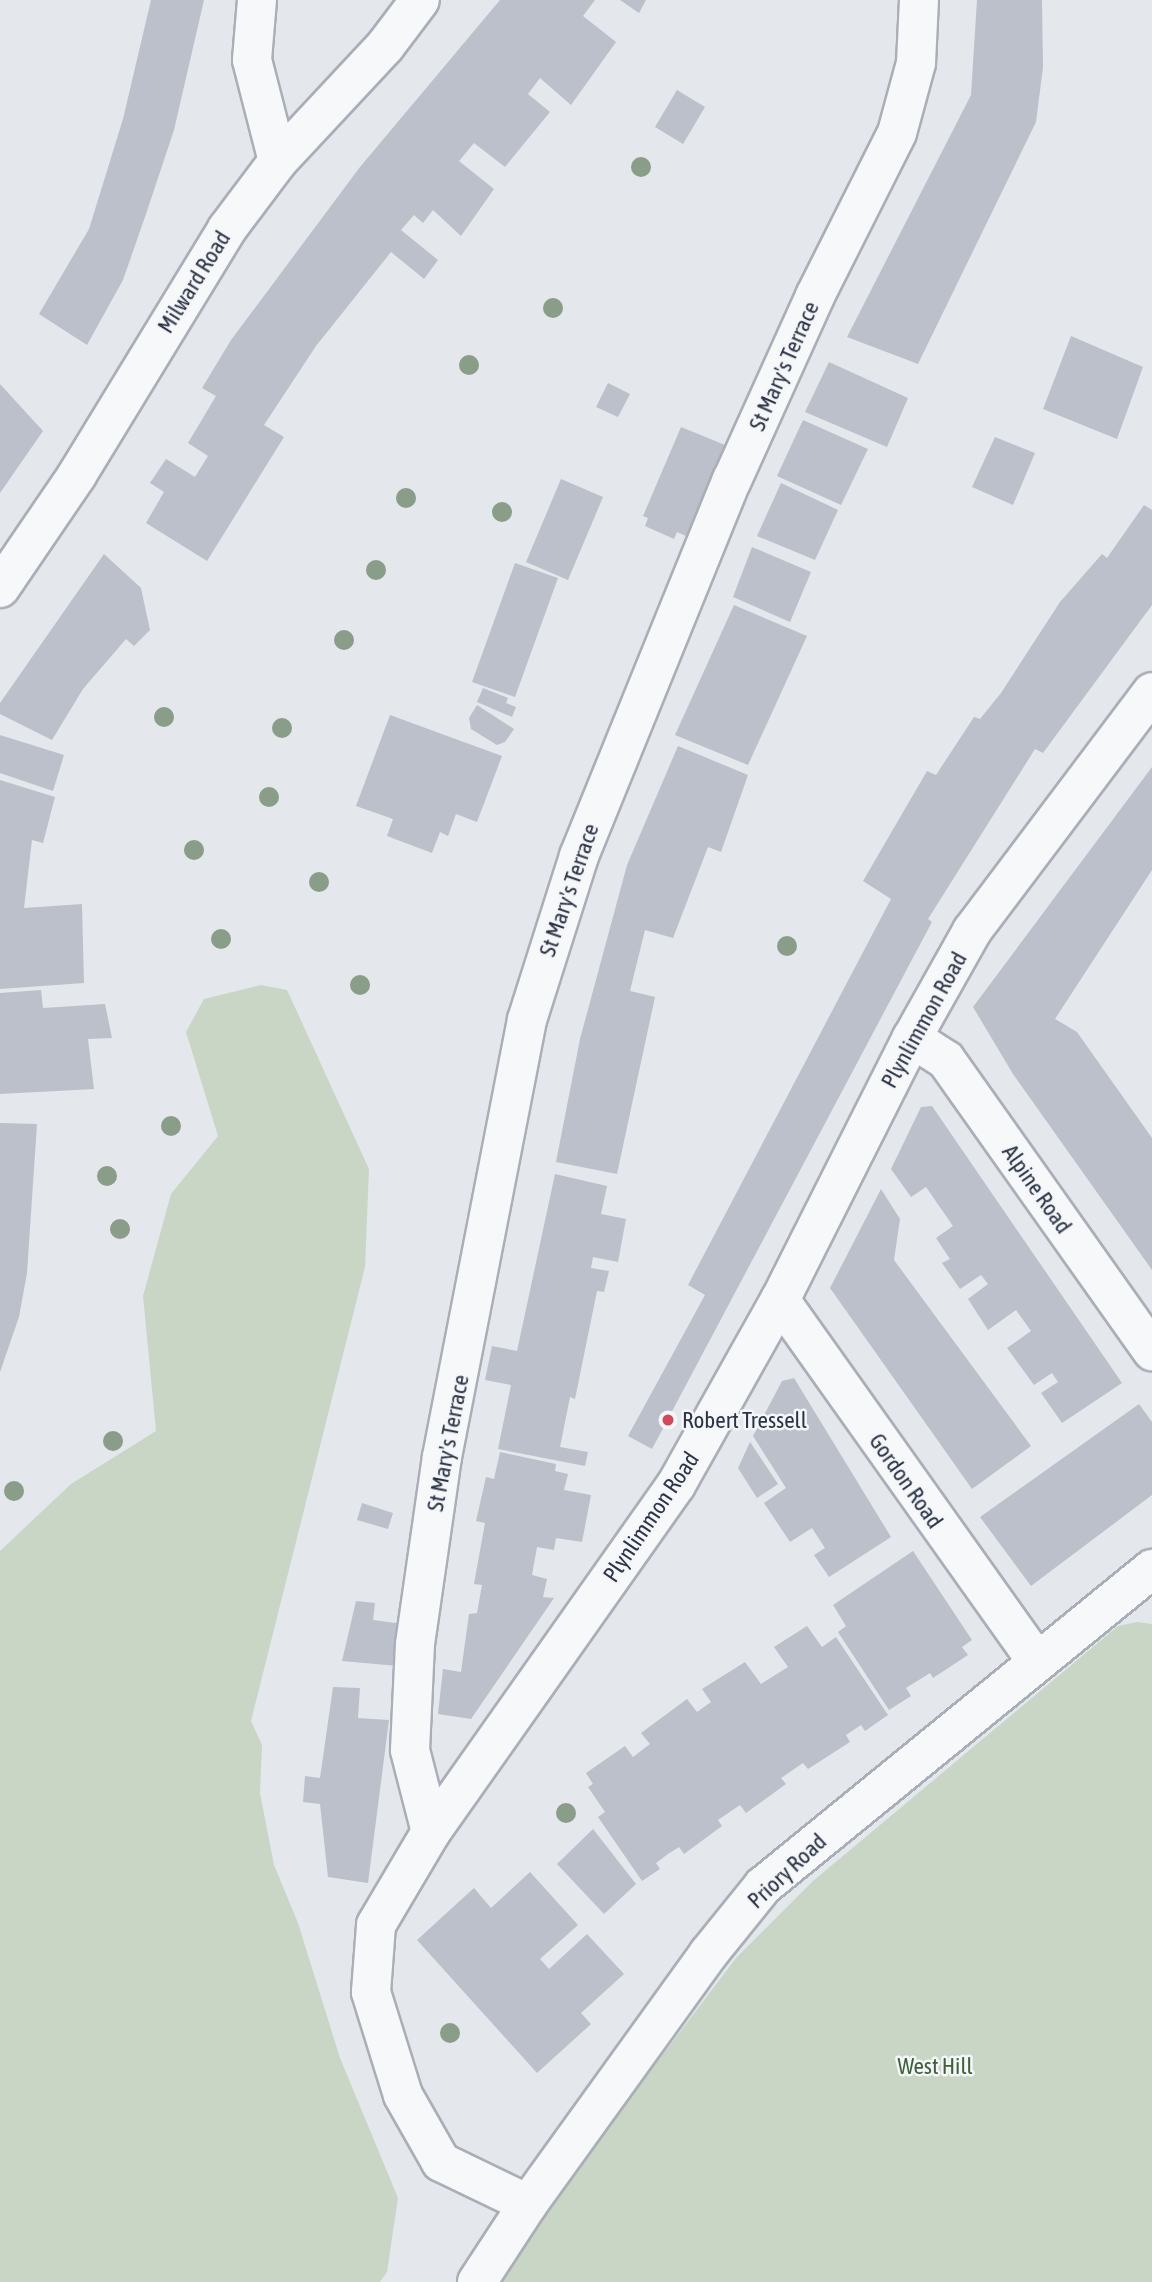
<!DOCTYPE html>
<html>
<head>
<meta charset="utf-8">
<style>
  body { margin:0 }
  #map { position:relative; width:1152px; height:2282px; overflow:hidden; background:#e4e7ec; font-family:"Asap Condensed",sans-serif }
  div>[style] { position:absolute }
  .green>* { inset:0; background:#c9d6c5 }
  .building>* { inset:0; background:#bbc0ca }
  .roads { filter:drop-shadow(2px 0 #a9aeb7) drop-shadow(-2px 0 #a9aeb7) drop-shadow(0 2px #a9aeb7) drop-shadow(0 -2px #a9aeb7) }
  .minor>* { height:38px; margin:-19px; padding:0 19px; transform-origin:19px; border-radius:19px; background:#f7f8fa }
  .trees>* { width:20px; height:20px; margin:-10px; border-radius:50%; background:#899d89 }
  .dots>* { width:19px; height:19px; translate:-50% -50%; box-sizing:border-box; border:4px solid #f4f6f9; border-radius:50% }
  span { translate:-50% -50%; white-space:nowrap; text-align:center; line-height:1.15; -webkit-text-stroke:5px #f4f6f9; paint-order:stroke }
  .street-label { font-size:23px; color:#2b3445 }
  .poi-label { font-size:23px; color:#2b3445 }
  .left { translate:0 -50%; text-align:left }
  .park-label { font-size:23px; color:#3f6138 }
</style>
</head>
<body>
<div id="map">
  <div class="green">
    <i style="clip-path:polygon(261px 985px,287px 990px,369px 1169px,365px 1267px,251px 1721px,262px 1745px,260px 1793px,274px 1865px,298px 1923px,340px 2058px,398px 2198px,387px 2272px,380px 2282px,0 2282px,0 1551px,71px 1484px,156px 1431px,143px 1296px,171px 1194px,218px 1136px,186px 1032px,204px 999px)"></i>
    <i style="clip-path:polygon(1137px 1622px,1152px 1624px,1152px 2282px,490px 2282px,736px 1958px,813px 1881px,1118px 1626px)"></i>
  </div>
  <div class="building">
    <i style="clip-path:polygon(151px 0,204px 0,174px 130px,146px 214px,123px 280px,87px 345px,39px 314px,89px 229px,123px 119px)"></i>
    <i style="clip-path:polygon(500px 0,595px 0,583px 16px,616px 42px,571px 105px,540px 78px,528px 94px,550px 112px,505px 167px,474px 143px,459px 161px,494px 189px,461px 236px,433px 210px,423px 223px,414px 215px,401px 230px,438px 260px,424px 279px,391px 252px,316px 346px,264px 425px,284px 437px,207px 561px,146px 523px,164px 492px,150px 483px,166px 459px,195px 477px,208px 456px,188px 443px,216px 396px,202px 388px,231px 340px,360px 167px)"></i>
    <i style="clip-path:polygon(620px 0,646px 0,639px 13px)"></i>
    <i style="clip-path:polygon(977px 0,1042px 0,1043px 67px,1036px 122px,918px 364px,847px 337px,971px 95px)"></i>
    <i style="clip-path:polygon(677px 90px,705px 107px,683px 144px,655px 127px)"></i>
    <i style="clip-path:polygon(1071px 336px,1143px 367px,1117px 439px,1043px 409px)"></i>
    <i style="clip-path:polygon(829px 362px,908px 398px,887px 447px,805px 412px)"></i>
    <i style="clip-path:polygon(608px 383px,630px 394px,618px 417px,596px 407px)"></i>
    <i style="clip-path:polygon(0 384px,43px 431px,0 493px)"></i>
    <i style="clip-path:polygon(803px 420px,868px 449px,841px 505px,777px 476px)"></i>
    <i style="clip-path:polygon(681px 427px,725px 445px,686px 536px,677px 532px,674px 539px,645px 526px,648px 518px,643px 516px)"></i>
    <i style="clip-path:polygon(995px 437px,1035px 453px,1013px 505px,972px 487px)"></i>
    <i style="clip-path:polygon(561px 479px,603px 497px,568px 580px,526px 562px)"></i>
    <i style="clip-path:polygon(781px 483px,838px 510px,815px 560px,757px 536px)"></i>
    <i style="clip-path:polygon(1144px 505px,1152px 510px,1152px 605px,1043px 753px,1035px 749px,928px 919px,932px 922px,652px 1449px,628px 1436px,705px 1295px,688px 1285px,891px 899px,863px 881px,927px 771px,936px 775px,974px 717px,980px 719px,1001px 693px,1060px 602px,1102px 554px,1107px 558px)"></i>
    <i style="clip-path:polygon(752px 547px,811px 572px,790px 622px,733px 597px)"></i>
    <i style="clip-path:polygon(104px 554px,141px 588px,150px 630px,134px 646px,126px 639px,83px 689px,52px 740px,0 714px,0 703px)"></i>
    <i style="clip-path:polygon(515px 563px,558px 578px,515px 697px,472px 682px)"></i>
    <i style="clip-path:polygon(734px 605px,807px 636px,748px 765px,675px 735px)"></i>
    <i style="clip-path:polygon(483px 688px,508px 698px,506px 703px,516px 707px,512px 717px,477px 702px)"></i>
    <i style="clip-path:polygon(477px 705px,514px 729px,505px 742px,497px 745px,471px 729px,469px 718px)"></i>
    <i style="clip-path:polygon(390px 715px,502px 756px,477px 822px,456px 814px,448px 836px,440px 832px,432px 853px,387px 836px,393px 819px,356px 806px)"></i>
    <i style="clip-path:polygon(0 735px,64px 755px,53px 791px,0 773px)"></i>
    <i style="clip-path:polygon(678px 746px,748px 775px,721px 852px,708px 847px,673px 938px,645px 930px,630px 991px,655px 997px,617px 1174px,556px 1162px,580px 1039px,627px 865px)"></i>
    <i style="clip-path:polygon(1152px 767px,1152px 870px,1055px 1019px,1077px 1032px,1152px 1138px,1152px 1270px,1013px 1074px,973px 1007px)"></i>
    <i style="clip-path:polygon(0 780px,55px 797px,43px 843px,32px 840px,24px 908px,82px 904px,84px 983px,0 989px)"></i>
    <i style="clip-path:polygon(41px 990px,43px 1008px,105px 1004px,112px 1038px,88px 1039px,94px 1089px,0 1094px,0 993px)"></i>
    <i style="clip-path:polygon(932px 1106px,1122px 1383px,1062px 1423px,1041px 1393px,1058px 1382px,1052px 1373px,1034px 1385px,1007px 1348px,1031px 1331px,1016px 1310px,988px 1330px,968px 1299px,988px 1284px,981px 1275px,960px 1289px,942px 1263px,950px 1259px,936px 1238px,953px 1226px,926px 1187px,911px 1197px,891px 1169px,921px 1107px)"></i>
    <i style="clip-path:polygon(0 1123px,37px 1124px,27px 1273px,19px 1317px,0 1372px)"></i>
    <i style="clip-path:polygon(555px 1174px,607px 1186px,601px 1214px,626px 1219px,618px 1262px,593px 1257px,591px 1268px,609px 1271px,604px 1292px,597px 1291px,575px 1399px,570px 1397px,560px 1447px,588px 1452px,585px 1466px,498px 1449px,511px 1385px,485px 1380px,492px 1346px,517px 1351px)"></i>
    <i style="clip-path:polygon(881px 1189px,900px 1219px,894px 1260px,1031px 1446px,972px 1489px,830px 1288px)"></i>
    <i style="clip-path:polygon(794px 1378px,891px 1537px,829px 1577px,814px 1555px,825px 1548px,812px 1528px,790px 1542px,764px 1503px,786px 1488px,753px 1436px,782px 1381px)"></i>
    <i style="clip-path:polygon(1139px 1404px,1152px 1422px,1152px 1495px,1031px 1586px,980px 1517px)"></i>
    <i style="clip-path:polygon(750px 1442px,778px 1484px,757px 1498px,738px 1468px)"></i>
    <i style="clip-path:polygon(500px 1452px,556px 1464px,555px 1471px,568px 1474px,564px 1490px,591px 1495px,582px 1542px,556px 1538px,554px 1550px,537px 1547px,532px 1575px,547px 1579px,543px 1597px,554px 1598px,471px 1719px,438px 1714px,443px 1669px,461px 1672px,469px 1614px,477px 1613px,482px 1585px,474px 1584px,485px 1523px,476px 1521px,486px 1477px,494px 1479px)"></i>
    <i style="clip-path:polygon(362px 1503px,393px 1513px,388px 1529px,357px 1520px)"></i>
    <i style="clip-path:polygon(913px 1551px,972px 1640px,962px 1647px,968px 1655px,933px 1678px,930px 1673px,906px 1688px,911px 1696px,889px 1710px,838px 1632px,846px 1626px,833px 1605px)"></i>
    <i style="clip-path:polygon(356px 1601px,375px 1603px,373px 1620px,403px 1624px,398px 1666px,342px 1661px)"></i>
    <i style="clip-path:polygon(807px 1626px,822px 1647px,836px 1637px,888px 1715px,865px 1731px,861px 1725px,846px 1735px,850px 1742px,808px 1769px,803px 1763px,781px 1778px,786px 1784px,746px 1813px,740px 1805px,718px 1820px,722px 1826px,684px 1854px,679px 1847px,668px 1854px,656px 1863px,660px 1869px,642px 1881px,598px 1817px,605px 1812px,588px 1787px,593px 1784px,586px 1773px,625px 1746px,633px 1757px,650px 1744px,641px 1733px,687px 1699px,697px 1712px,711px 1702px,702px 1689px,745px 1662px,761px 1684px,788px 1667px,774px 1647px)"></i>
    <i style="clip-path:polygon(333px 1687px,360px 1688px,358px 1718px,389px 1720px,368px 1883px,328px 1877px,320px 1804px,303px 1802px,305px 1776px,320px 1778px)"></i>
    <i style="clip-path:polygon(593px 1829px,636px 1884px,604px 1914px,557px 1864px)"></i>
    <i style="clip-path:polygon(530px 1872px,578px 1925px,540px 1959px,549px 1969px,587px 1934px,624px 1974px,581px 2013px,591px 2024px,537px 2073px,417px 1940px,474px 1888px,491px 1908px)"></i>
  </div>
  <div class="roads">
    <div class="minor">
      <i style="left:257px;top:0;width:60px;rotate:94.8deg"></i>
      <i style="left:252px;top:60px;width:104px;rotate:75.6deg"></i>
      <i style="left:0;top:588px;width:137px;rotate:-55.7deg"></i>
      <i style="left:77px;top:475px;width:288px;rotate:-58.6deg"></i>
      <i style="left:227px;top:229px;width:85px;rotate:-53.1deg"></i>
      <i style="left:278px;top:161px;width:158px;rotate:-47deg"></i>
      <i style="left:386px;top:45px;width:56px;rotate:-52.9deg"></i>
      <i style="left:912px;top:1038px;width:40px;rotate:32.9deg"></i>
      <i style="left:946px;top:1060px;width:357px;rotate:54.7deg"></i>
      <i style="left:780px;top:1300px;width:442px;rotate:54.6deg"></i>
      <i style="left:431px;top:1832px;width:85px;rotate:-104.4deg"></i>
      <i style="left:410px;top:1750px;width:106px;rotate:-87.3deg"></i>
      <i style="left:415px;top:1644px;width:189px;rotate:-81.8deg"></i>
      <i style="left:442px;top:1457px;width:445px;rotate:-79deg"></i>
      <i style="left:527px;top:1020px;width:172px;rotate:-72.4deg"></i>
      <i style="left:579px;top:856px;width:406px;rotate:-67.9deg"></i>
      <i style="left:732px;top:480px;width:202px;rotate:-65.7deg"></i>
      <i style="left:815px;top:296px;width:182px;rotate:-63.3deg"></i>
      <i style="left:897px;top:133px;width:73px;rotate:-74.8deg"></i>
      <i style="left:916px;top:63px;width:63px;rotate:-87.3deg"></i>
      <i style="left:528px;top:2204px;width:97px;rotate:-154.2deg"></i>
      <i style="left:441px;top:2162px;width:77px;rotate:-119.6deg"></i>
      <i style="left:403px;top:2095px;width:108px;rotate:-107.3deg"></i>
      <i style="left:371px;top:1992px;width:67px;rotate:-85.7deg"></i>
      <i style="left:376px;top:1925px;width:108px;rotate:-59.4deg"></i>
      <i style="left:431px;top:1832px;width:425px;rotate:-54.8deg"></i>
      <i style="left:676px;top:1485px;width:212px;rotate:-60.7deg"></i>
      <i style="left:780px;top:1300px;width:293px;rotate:-63.3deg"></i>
      <i style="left:912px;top:1038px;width:123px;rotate:-60.7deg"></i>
      <i style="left:972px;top:931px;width:299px;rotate:-53deg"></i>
      <i style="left:477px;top:2282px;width:93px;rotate:-56.8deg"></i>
      <i style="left:528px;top:2204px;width:309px;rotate:-54.2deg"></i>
      <i style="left:709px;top:1953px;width:86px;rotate:-51.1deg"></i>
      <i style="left:763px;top:1886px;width:502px;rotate:-39.18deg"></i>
    </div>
  </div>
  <div class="trees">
    <i style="left:641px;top:167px"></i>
    <i style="left:553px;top:308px"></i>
    <i style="left:469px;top:365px"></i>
    <i style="left:406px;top:498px"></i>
    <i style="left:502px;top:512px"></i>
    <i style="left:376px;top:570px"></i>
    <i style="left:344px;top:640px"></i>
    <i style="left:164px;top:717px"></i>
    <i style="left:282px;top:728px"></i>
    <i style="left:269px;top:797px"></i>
    <i style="left:194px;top:850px"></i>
    <i style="left:319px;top:882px"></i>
    <i style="left:221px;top:939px"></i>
    <i style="left:787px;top:946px"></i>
    <i style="left:360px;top:985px"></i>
    <i style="left:171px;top:1126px"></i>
    <i style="left:107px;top:1176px"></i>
    <i style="left:120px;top:1229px"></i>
    <i style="left:113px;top:1441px"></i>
    <i style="left:14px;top:1491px"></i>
    <i style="left:566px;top:1813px"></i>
    <i style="left:450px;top:2033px"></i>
  </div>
  <div class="dots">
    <i style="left:668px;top:1420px;background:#d1495b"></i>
  </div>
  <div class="street-label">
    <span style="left:194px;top:282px;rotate:-58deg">Milward Road</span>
    <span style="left:784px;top:366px;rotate:-66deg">St Mary's Terrace</span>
    <span style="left:569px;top:890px;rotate:-71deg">St Mary's Terrace</span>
    <span style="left:924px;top:1020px;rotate:-61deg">Plynlimmon Road</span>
    <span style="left:1037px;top:1189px;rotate:55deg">Alpine Road</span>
    <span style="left:448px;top:1443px;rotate:-79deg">St Mary's Terrace</span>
    <span style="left:906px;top:1481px;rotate:55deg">Gordon Road</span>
    <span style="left:651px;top:1517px;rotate:-56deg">Plynlimmon Road</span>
    <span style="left:787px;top:1871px;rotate:-43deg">Priory Road</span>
  </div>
  <div class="poi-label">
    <span class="left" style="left:682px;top:1420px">Robert Tressell</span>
  </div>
  <div class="park-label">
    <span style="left:935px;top:2066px">West Hill</span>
  </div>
</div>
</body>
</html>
